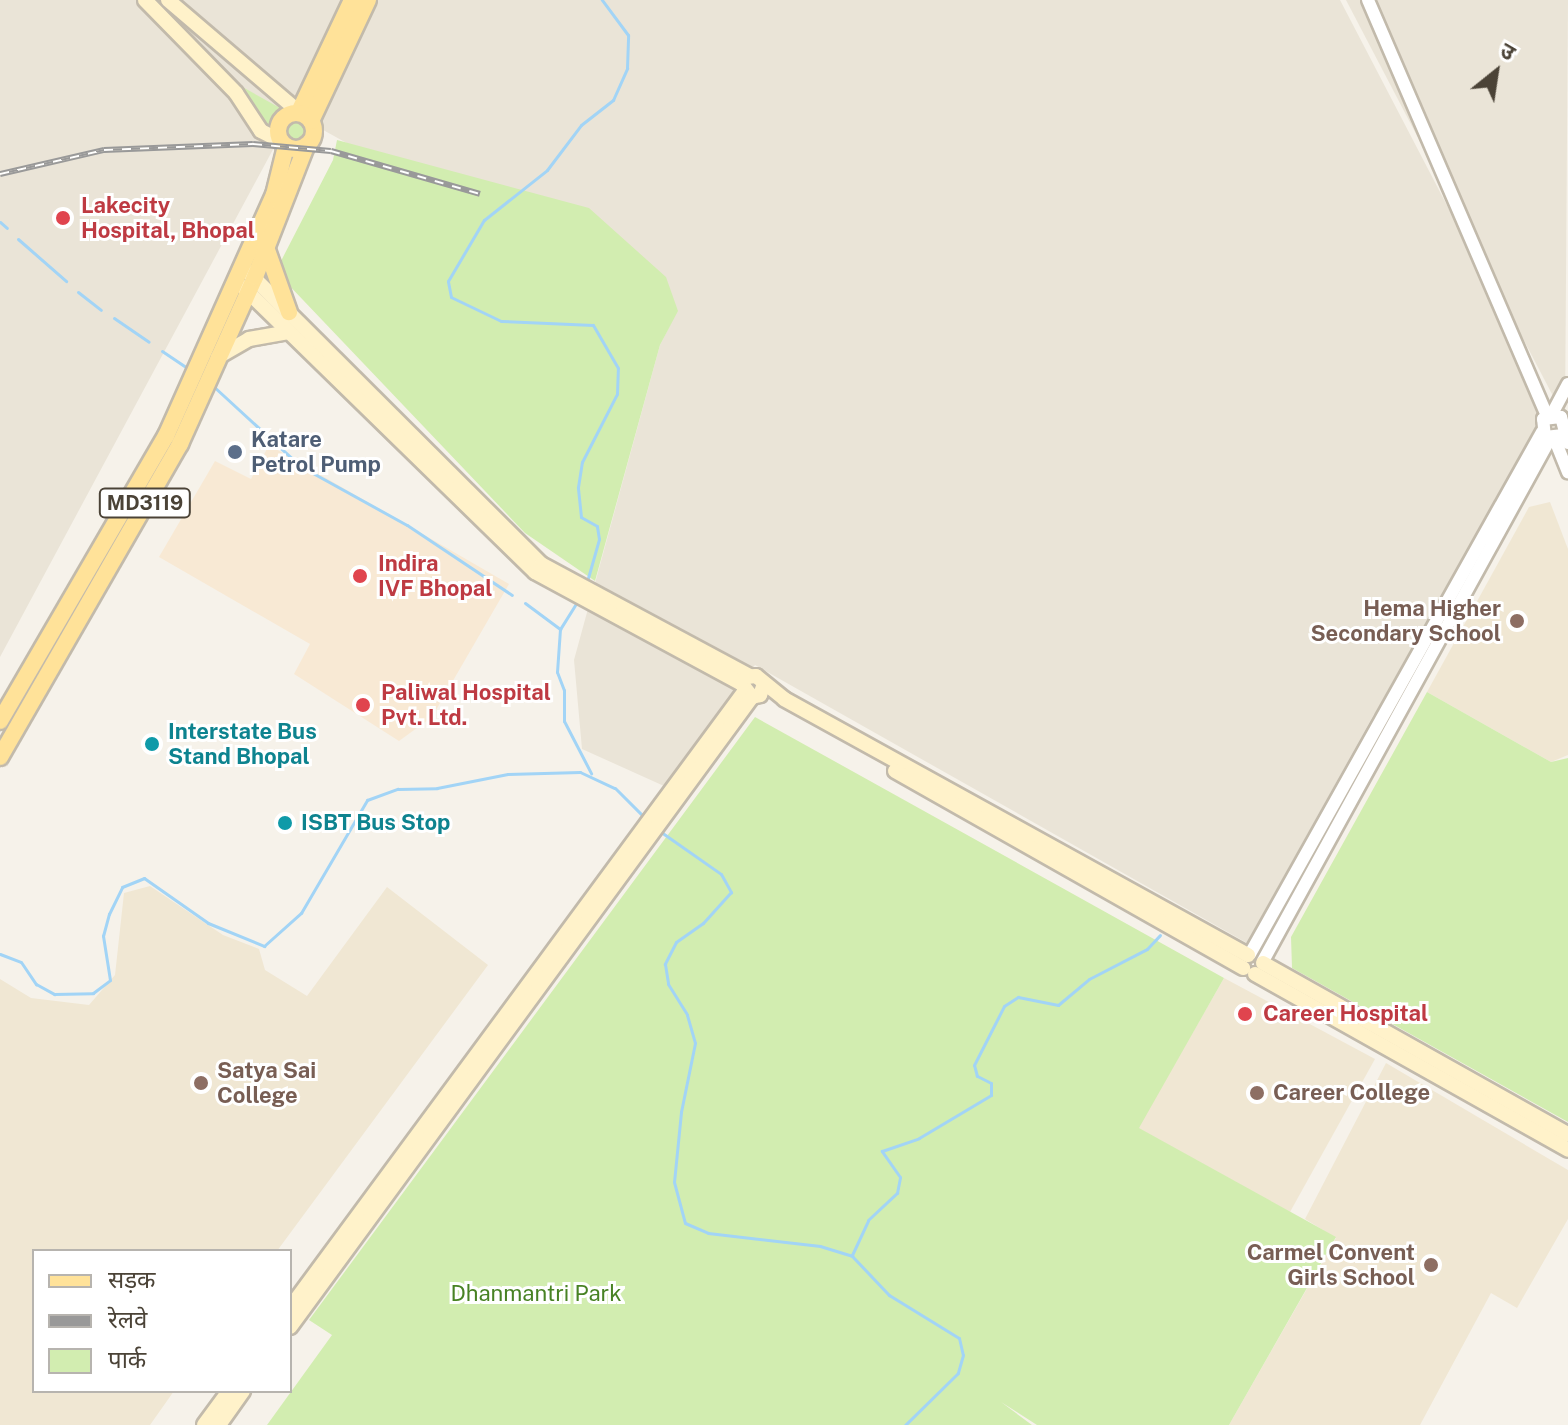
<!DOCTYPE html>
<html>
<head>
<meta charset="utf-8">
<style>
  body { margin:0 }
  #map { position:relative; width:1568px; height:1425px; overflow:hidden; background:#f6f2ea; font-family:"Public Sans","Noto Sans Devanagari",sans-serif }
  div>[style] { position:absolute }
  .residential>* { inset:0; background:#eae4d7 }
  .commercial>* { inset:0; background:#f8e9d4 }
  .education>* { inset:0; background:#f0e7d3 }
  .green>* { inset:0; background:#d2edb0 }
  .round { border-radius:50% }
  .stream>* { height:3px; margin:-1.5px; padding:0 1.5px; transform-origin:1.5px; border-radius:1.5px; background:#a2d4f6 }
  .roads { filter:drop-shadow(2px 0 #c2baab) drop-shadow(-2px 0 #c2baab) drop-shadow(0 2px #c2baab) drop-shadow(0 -2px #c2baab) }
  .tertiary>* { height:12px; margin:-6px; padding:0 6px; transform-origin:6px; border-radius:6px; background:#fff }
  .secondary>* { height:14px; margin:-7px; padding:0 7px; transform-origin:7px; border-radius:7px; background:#fff2ca }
  .primary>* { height:16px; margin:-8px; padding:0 8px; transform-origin:8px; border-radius:8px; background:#ffe299 }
  .primary>.ring { margin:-8px; padding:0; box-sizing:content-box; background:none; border:16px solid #ffe299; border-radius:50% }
  .rail>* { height:6px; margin-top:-3px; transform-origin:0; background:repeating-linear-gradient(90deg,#fff 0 9px,#999 0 18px); box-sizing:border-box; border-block:2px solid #999 }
  .dots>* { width:22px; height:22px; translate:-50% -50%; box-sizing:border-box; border:4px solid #fff; border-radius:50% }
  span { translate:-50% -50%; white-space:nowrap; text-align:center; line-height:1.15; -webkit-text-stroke:6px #fff; paint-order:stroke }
  .shield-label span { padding:2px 6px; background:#fff; border:2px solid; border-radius:6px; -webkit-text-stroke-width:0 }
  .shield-label { font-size:20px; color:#4b4337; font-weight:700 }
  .health-label { font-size:22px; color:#be3a42; font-weight:700 }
  .left { translate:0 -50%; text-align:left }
  .service-label { font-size:22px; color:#4e5e75; font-weight:700 }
  .education-label { font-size:22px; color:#785e54; font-weight:700 }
  .right { translate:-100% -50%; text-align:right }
  .culture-label { font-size:22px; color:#0d838f; font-weight:700 }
  .park-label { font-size:22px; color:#488224 }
  .legend { position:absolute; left:32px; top:1249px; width:260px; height:144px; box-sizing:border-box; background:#fff; border:2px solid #b7b4af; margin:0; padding:10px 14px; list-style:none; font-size:24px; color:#4b4337 }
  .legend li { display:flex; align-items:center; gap:16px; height:40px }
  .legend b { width:40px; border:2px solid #b7b4af }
  .north { position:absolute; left:1456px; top:32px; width:80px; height:80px; -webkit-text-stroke:6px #fff; paint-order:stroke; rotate:30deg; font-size:22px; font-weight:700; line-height:32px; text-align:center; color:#4b4337 }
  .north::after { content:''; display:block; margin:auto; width:28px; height:36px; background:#4b4337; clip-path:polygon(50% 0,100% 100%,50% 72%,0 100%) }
</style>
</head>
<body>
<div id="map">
  <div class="residential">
    <i style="clip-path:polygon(0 0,1340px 0,1564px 430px,1394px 724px,1374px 714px,1247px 943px,755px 665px,664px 786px,582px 749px,574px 660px,660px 345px,671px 323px,298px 116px,286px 146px,277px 142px,0 657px)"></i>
    <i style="clip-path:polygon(1346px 0,1568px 0,1565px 419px)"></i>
  </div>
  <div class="commercial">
    <i style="clip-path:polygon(269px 445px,509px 584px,432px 717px,399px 741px,294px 674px,310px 644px,159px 557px,215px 461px,251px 479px)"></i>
  </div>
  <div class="education">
    <i style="clip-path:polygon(1550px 502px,1568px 549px,1568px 755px,1551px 762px,1427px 692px,1529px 507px)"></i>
    <i style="clip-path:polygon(150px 886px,223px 935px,259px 949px,265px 970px,307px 996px,387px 887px,488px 965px,277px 1251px,34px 1251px,34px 1391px,174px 1391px,150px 1425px,0 1425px,0 979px,31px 998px,89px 1005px,115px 975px,124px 893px)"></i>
    <i style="clip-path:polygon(1224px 978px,1375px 1059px,1290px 1212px,1138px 1128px)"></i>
    <i style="clip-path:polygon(1386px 1063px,1568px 1170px,1568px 1219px,1517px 1308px,1491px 1293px,1420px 1425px,1229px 1425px,1336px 1238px,1305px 1219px)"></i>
  </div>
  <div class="green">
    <i style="clip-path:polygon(239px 85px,280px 108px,268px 129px,240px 89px)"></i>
    <i class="round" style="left:285px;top:122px;width:20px;height:20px"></i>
    <i style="clip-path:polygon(337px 140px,589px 208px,666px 277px,678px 311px,660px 345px,595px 581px,525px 533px,283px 279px,281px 261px,333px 160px)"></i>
    <i style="clip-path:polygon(1427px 692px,1551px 762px,1568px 758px,1568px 1122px,1292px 968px,1291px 937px)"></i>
    <i style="clip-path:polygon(755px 717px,1224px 978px,1139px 1128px,1336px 1237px,1229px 1425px,1037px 1425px,1001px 1402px,1032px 1425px,267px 1425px,332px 1335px,309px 1320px)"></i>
  </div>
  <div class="stream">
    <i style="left:0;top:222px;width:9px;rotate:41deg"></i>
    <i style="left:18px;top:239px;width:64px;rotate:41.2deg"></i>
    <i style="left:78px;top:292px;width:29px;rotate:38deg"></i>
    <i style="left:114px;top:318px;width:42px;rotate:34.4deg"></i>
    <i style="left:162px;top:351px;width:34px;rotate:34deg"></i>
    <i style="left:212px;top:385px;width:120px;rotate:42.6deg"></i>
    <i style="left:300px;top:466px;width:122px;rotate:28.9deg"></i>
    <i style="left:407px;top:525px;width:126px;rotate:33.7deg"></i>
    <i style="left:586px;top:585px;width:48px;rotate:-74.2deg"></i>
    <i style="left:599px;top:539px;width:13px;rotate:-99deg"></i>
    <i style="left:597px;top:526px;width:18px;rotate:-151deg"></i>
    <i style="left:581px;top:517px;width:30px;rotate:-96deg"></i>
    <i style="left:578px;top:487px;width:25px;rotate:-81deg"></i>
    <i style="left:582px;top:462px;width:76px;rotate:-62.8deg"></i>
    <i style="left:617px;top:394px;width:26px;rotate:-88deg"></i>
    <i style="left:618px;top:368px;width:50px;rotate:-120.2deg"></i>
    <i style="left:593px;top:325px;width:92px;rotate:-177.5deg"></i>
    <i style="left:501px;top:321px;width:55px;rotate:-154.4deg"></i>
    <i style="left:451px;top:297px;width:16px;rotate:-101deg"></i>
    <i style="left:448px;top:281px;width:71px;rotate:-59.5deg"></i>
    <i style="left:484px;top:220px;width:80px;rotate:-38.4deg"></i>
    <i style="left:547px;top:170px;width:56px;rotate:-52.9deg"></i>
    <i style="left:581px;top:125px;width:41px;rotate:-38deg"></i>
    <i style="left:613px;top:100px;width:35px;rotate:-66deg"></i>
    <i style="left:627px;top:68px;width:33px;rotate:-88deg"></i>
    <i style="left:628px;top:35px;width:44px;rotate:-126.6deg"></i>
    <i style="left:577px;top:602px;width:32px;rotate:122deg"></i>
    <i style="left:560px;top:629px;width:43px;rotate:94deg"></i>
    <i style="left:557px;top:672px;width:19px;rotate:69deg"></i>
    <i style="left:564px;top:690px;width:31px;rotate:90deg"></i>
    <i style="left:564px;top:721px;width:59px;rotate:62.6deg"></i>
    <i style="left:525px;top:603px;width:44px;rotate:36.6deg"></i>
    <i style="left:661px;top:832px;width:73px;rotate:35deg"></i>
    <i style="left:721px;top:874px;width:21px;rotate:61deg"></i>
    <i style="left:731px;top:892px;width:42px;rotate:132.1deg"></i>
    <i style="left:703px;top:923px;width:33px;rotate:145deg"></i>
    <i style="left:676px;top:942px;width:25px;rotate:117deg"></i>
    <i style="left:665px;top:964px;width:20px;rotate:81deg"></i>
    <i style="left:668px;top:984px;width:36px;rotate:58deg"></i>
    <i style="left:687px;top:1015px;width:29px;rotate:74deg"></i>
    <i style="left:695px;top:1043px;width:70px;rotate:101.5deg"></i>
    <i style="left:681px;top:1112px;width:70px;rotate:95.7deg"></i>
    <i style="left:674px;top:1182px;width:42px;rotate:75deg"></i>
    <i style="left:685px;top:1223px;width:25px;rotate:23deg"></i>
    <i style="left:708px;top:1233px;width:113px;rotate:6.6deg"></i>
    <i style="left:820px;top:1246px;width:34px;rotate:17deg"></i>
    <i style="left:852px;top:1256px;width:54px;rotate:46.5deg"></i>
    <i style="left:889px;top:1295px;width:82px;rotate:31.6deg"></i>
    <i style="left:959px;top:1338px;width:17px;rotate:77deg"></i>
    <i style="left:963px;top:1355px;width:19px;rotate:106deg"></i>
    <i style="left:958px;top:1373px;width:74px;rotate:135.5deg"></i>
    <i style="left:0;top:954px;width:22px;rotate:21deg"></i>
    <i style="left:21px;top:962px;width:27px;rotate:56deg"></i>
    <i style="left:36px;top:984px;width:21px;rotate:29deg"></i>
    <i style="left:54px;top:994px;width:39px;rotate:-1deg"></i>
    <i style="left:93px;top:993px;width:21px;rotate:-37deg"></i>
    <i style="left:110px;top:980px;width:45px;rotate:-99deg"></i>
    <i style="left:103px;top:936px;width:23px;rotate:-75deg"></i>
    <i style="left:109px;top:914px;width:30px;rotate:-64deg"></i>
    <i style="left:122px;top:887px;width:24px;rotate:-22deg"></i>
    <i style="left:144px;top:878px;width:78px;rotate:35.1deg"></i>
    <i style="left:208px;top:923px;width:61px;rotate:22.3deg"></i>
    <i style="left:264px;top:946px;width:50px;rotate:-41.7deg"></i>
    <i style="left:301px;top:913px;width:131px;rotate:-59.7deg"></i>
    <i style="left:367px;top:800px;width:33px;rotate:-20deg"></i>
    <i style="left:398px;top:789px;width:39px;rotate:-1deg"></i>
    <i style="left:437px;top:788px;width:72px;rotate:-11.2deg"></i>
    <i style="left:508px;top:774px;width:72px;rotate:-1.6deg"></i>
    <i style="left:580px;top:772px;width:38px;rotate:25deg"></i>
    <i style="left:615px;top:788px;width:44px;rotate:45deg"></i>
    <i style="left:852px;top:1255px;width:38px;rotate:-65deg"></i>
    <i style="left:868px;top:1220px;width:40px;rotate:-43deg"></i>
    <i style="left:897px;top:1193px;width:16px;rotate:-79deg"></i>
    <i style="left:900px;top:1177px;width:32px;rotate:-125deg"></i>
    <i style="left:882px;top:1151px;width:39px;rotate:-19deg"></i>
    <i style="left:919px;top:1138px;width:84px;rotate:-30.8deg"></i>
    <i style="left:991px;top:1095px;width:12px;rotate:-90deg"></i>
    <i style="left:991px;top:1083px;width:16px;rotate:-153deg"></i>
    <i style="left:977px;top:1076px;width:11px;rotate:-105deg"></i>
    <i style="left:974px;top:1065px;width:66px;rotate:-63deg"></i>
    <i style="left:1004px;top:1006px;width:17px;rotate:-33deg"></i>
    <i style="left:1018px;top:997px;width:41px;rotate:11.3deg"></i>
    <i style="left:1058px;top:1005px;width:40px;rotate:-40deg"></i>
    <i style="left:1089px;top:979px;width:65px;rotate:-27.3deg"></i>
    <i style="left:1147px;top:949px;width:19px;rotate:-47deg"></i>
  </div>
  <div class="roads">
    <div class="tertiary">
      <i style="left:1368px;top:0;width:453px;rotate:66.7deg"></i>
      <i style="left:1552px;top:414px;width:34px;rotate:-62deg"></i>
      <i style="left:1563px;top:435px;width:18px;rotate:174deg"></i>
      <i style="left:1545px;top:437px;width:18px;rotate:-96deg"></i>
      <i style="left:1543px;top:419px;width:18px;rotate:-6deg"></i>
      <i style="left:1561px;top:417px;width:27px;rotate:75deg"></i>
      <i style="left:1555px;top:440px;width:35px;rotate:68deg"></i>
      <i style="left:1250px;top:954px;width:598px;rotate:-60.78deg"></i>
      <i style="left:1263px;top:961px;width:596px;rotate:-61.2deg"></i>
    </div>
    <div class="secondary">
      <i style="left:145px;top:0;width:130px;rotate:45.6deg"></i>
      <i style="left:236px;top:93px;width:45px;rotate:56.7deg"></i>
      <i style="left:261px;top:131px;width:22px;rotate:27deg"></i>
      <i style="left:168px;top:0;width:172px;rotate:40.5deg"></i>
      <i style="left:249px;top:273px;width:412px;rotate:44.9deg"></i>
      <i style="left:541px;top:564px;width:237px;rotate:28.2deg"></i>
      <i style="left:243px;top:287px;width:408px;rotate:44.3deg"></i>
      <i style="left:535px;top:572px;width:235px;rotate:28.4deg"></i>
      <i style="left:218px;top:357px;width:36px;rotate:-30deg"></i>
      <i style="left:249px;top:339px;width:40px;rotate:-10deg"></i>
      <i style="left:764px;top:684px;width:12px;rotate:110deg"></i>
      <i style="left:760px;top:695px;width:8px;rotate:166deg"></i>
      <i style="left:752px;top:697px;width:16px;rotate:-128deg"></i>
      <i style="left:742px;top:684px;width:8px;rotate:-60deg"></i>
      <i style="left:746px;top:677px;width:10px;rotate:-6deg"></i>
      <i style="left:756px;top:676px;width:36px;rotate:39deg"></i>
      <i style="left:784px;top:699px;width:530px;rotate:28.89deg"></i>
      <i style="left:895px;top:771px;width:400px;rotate:29.5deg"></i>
      <i style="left:1263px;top:963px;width:350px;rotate:29.3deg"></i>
      <i style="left:1255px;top:974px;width:359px;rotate:29.3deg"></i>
      <i style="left:290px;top:1308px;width:765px;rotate:-53.61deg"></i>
      <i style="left:290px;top:1327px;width:781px;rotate:-53.75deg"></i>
      <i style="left:204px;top:1425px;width:42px;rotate:-53.7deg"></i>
      <i style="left:219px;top:1425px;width:42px;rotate:-54.8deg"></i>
    </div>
    <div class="primary">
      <i style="left:299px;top:112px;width:124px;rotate:-64.7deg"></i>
      <i class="ring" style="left:278px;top:113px;width:20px;height:20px"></i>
      <i style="left:311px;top:121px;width:134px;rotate:-64.8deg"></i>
      <i style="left:267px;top:250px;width:66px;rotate:70.5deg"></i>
      <i style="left:0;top:721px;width:330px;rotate:-59.8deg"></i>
      <i style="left:166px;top:436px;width:264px;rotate:-65.9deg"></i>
      <i style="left:274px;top:195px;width:50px;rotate:-76.2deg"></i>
      <i style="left:0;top:757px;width:361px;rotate:-60.1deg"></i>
      <i style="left:180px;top:444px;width:183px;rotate:-65.8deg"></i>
      <i style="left:255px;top:277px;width:141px;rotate:-68.7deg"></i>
    </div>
  </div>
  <div class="rail">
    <i style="left:0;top:174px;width:107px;rotate:-13deg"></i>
    <i style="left:104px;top:150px;width:149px;rotate:-2.3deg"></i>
    <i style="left:253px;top:144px;width:78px;rotate:5.1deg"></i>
    <i style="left:331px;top:151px;width:155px;rotate:16.1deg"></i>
  </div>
  <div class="dots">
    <i style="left:63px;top:218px;background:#e0444e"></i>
    <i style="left:235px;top:452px;background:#5c6f8a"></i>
    <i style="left:360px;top:576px;background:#e0444e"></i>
    <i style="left:1517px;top:621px;background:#8d6e63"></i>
    <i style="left:363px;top:705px;background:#e0444e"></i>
    <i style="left:152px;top:744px;background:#0f9aa8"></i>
    <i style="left:285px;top:823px;background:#0f9aa8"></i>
    <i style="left:1245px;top:1014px;background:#e0444e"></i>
    <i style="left:201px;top:1083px;background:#8d6e63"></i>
    <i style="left:1257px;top:1093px;background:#8d6e63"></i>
    <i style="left:1431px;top:1265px;background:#8d6e63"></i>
  </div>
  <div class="shield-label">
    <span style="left:145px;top:503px">MD3119</span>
  </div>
  <div class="health-label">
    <span class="left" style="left:81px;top:218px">Lakecity<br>Hospital, Bhopal</span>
    <span class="left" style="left:378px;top:576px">Indira<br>IVF Bhopal</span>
    <span class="left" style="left:381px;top:705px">Paliwal Hospital<br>Pvt. Ltd.</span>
    <span class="left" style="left:1263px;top:1014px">Career Hospital</span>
  </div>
  <div class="service-label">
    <span class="left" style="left:251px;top:452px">Katare<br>Petrol Pump</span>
  </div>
  <div class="education-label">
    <span class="right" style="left:1501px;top:621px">Hema Higher<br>Secondary School</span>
    <span class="left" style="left:217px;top:1083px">Satya Sai<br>College</span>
    <span class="left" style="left:1273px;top:1093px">Career College</span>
    <span class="right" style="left:1415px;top:1265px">Carmel Convent<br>Girls School</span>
  </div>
  <div class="culture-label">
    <span class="left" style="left:168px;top:744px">Interstate Bus<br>Stand Bhopal</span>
    <span class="left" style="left:301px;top:823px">ISBT Bus Stop</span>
  </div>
  <div class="park-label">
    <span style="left:536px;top:1294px">Dhanmantri Park</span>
  </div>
  <ul class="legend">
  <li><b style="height:10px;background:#ffe299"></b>सड़क</li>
  <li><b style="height:10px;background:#999"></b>रेलवे</li>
  <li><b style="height:22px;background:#d2edb0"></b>पार्क</li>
  </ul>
  <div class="north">उ</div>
</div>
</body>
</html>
